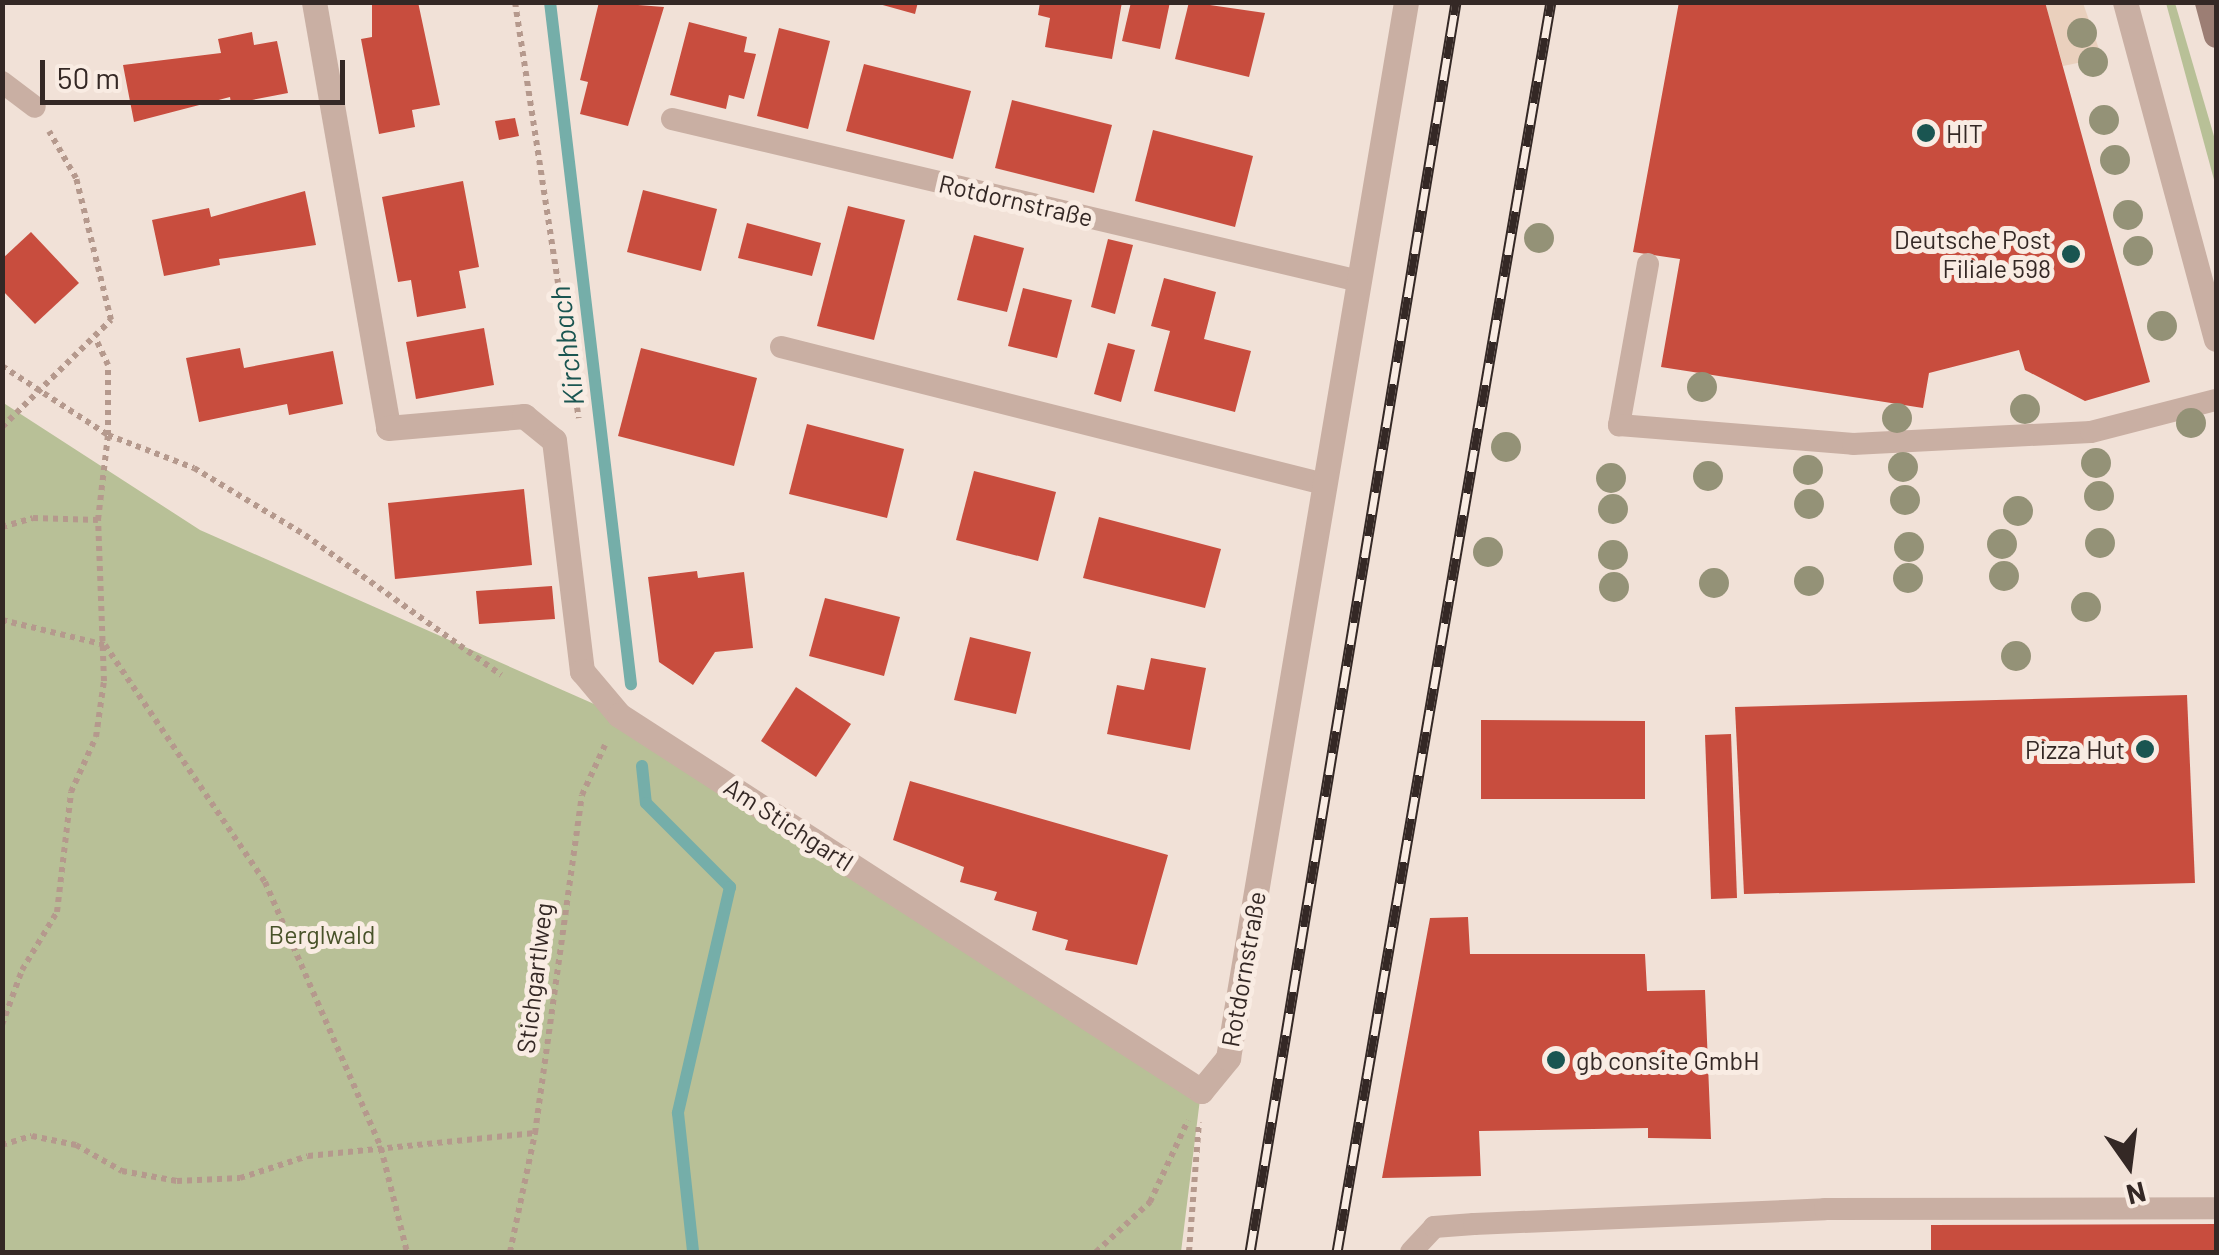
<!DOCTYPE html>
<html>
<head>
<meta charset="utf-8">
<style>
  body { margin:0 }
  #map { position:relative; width:2219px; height:1255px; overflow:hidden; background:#f1e1d7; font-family:Barlow,sans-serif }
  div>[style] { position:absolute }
  .green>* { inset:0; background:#b8c097 }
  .plaza>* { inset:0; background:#ead0bd }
  .stream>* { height:12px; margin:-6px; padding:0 6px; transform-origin:6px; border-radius:6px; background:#75aea9 }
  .building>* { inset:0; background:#c84d3e }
  .path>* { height:6px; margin-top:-3px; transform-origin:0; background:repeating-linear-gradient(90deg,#b5998d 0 5px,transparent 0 10px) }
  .service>* { height:22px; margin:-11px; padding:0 11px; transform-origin:11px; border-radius:11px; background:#c9afa3 }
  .minor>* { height:25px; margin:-12.5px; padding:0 12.5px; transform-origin:12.5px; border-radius:12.5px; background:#c9afa3 }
  .secondary>* { height:25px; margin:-12.5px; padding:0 12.5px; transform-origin:12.5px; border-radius:12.5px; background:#9c7e74 }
  .rail>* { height:11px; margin-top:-5.5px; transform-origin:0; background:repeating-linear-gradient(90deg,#f9ece3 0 22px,#342825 0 44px); box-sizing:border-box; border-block:2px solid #342825 }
  .trees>* { width:30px; height:30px; margin:-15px; border-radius:50%; background:#949277 }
  .dots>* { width:28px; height:28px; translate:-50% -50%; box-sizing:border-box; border:5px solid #f9ece3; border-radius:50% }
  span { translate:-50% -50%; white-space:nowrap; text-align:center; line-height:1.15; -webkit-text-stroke:10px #f9ece3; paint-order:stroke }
  .poi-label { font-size:25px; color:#342825 }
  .left { translate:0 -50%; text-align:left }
  .right { translate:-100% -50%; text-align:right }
  .street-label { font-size:25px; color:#342825 }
  .park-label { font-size:25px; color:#485229 }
  .water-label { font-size:28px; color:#1a5551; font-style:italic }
  .frame { position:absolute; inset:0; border:5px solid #342825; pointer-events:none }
  .north { position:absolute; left:2079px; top:1115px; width:100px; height:100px; -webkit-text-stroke:8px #f9ece3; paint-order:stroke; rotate:166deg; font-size:28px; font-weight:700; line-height:40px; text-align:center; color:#342825 }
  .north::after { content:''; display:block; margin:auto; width:35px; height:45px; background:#342825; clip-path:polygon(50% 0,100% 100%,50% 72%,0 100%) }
  .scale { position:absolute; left:40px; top:60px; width:305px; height:45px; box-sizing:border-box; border:5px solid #342825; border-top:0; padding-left:12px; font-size:30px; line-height:35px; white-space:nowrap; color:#342825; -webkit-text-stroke:8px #f9ece3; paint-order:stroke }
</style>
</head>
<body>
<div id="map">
  <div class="green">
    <i style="clip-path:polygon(2166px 3px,2175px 3px,2216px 143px,2216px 187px)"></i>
    <i style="clip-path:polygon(2px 402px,200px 530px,619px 715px,1201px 1091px,1181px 1252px,3px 1252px)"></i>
  </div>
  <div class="plaza">
    <i style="clip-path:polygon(2045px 3px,2083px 3px,2102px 58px,2063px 66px)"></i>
  </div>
  <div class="stream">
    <i style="left:550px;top:2px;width:687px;rotate:83.23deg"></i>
    <i style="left:642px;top:766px;width:37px;rotate:84deg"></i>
    <i style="left:646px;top:803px;width:119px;rotate:45deg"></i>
    <i style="left:730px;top:887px;width:232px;rotate:103deg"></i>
    <i style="left:678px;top:1113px;width:140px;rotate:83.8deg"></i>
  </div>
  <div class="building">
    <i style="clip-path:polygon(372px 2px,418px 2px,440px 105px,412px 110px,415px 127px,379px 134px,361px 39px,372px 37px)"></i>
    <i style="clip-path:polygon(599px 2px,664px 7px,628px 126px,580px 114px,588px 82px,580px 80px)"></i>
    <i style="clip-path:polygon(872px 2px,918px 2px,915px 14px)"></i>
    <i style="clip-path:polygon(1040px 2px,1122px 2px,1112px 59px,1045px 47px,1050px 18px,1038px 15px)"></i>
    <i style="clip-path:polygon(1131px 2px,1170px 2px,1160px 49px,1122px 41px)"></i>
    <i style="clip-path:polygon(1189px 2px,1265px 13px,1249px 77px,1175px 59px)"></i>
    <i style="clip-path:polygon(1679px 2px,2045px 2px,2150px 382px,2085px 401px,2025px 370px,2019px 350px,1929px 373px,1923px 408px,1661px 367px,1680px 259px,1633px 252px)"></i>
    <i style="clip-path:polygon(689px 22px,747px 37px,744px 52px,756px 54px,744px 99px,729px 95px,726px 109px,670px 95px)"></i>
    <i style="clip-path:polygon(779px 28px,830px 41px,808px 129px,757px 116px)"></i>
    <i style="clip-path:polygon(252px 32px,254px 45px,277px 41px,288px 93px,231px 104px,230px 97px,134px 122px,123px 65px,221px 53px,218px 39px)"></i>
    <i style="clip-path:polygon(864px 64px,971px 91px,953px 159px,846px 131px)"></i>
    <i style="clip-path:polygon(1012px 100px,1112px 125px,1094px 193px,995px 168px)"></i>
    <i style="clip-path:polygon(515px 118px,519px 136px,499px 140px,495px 121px)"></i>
    <i style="clip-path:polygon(1153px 130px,1253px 156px,1235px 227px,1135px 201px)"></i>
    <i style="clip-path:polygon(463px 181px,479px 267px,459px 271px,466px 308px,417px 317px,411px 280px,398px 282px,382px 197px)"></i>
    <i style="clip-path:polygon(643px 190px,717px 209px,701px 271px,627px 252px)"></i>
    <i style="clip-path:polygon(305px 191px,316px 245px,219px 259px,220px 265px,164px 276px,152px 220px,209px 208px,211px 217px)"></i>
    <i style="clip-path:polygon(848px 206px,905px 220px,874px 340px,817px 326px)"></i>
    <i style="clip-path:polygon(747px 223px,821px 243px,812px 276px,738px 258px)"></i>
    <i style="clip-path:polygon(31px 232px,79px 283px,35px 324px,2px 290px,2px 259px)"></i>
    <i style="clip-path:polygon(974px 235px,1024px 248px,1007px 312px,957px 300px)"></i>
    <i style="clip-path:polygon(1108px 239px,1133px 245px,1115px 314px,1091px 307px)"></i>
    <i style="clip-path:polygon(1164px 278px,1216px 292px,1204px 339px,1251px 351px,1235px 412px,1154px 391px,1170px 331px,1151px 326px)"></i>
    <i style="clip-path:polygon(1023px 288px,1072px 300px,1057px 358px,1008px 346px)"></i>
    <i style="clip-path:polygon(484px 328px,494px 385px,416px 399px,406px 342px)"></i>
    <i style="clip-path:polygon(1108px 343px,1135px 350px,1121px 402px,1094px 394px)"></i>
    <i style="clip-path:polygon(240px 348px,244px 368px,333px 351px,343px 404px,289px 415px,287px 404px,199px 422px,186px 358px)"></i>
    <i style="clip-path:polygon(641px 348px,757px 378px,734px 466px,618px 436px)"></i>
    <i style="clip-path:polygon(807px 424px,904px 449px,887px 518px,789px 494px)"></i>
    <i style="clip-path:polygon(974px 471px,1056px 492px,1038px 561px,956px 540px)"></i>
    <i style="clip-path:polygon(524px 489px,532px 565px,395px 579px,388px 503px)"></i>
    <i style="clip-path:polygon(1099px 517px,1221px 549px,1205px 608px,1083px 578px)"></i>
    <i style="clip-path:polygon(697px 571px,698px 578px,744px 572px,753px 648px,715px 652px,693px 685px,659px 662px,648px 577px)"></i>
    <i style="clip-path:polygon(552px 586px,555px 619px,479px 624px,476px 591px)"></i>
    <i style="clip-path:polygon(825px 598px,900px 617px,884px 676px,809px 656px)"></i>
    <i style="clip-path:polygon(970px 637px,1031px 652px,1016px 714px,954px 700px)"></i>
    <i style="clip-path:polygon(1151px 658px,1206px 668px,1190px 750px,1107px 734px,1117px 685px,1144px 690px)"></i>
    <i style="clip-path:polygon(796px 687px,851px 724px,816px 777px,761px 741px)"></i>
    <i style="clip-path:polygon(2187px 695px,2195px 883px,1744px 894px,1735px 707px)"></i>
    <i style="clip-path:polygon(1481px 720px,1645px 721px,1645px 799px,1481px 799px)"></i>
    <i style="clip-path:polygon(1731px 734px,1737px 898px,1711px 899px,1705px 735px)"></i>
    <i style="clip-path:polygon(910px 781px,1168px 855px,1137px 965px,1065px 950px,1068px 940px,1032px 930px,1037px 912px,994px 900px,997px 892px,960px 882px,964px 867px,893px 840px)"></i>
    <i style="clip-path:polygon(1468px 917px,1470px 954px,1645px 954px,1647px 991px,1705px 990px,1711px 1139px,1648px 1138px,1648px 1128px,1479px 1131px,1481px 1176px,1382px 1178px,1430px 918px)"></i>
    <i style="clip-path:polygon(2216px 1224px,2216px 1252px,1931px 1252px,1931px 1225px)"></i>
  </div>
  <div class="path">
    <i style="left:515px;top:2px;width:421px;rotate:81.3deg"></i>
    <i style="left:2px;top:366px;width:126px;rotate:33.1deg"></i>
    <i style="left:108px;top:435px;width:92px;rotate:21deg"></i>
    <i style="left:194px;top:468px;width:130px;rotate:31.1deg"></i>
    <i style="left:305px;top:535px;width:241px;rotate:35.5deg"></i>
    <i style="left:2px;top:427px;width:153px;rotate:-44.5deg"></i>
    <i style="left:111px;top:320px;width:146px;rotate:-103.8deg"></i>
    <i style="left:76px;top:178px;width:54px;rotate:-119.9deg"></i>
    <i style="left:2px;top:527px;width:32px;rotate:-16deg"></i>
    <i style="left:33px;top:518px;width:65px;rotate:1.8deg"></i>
    <i style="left:2px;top:620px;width:106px;rotate:13.6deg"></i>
    <i style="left:105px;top:645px;width:286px;rotate:56deg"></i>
    <i style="left:265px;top:882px;width:290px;rotate:66.4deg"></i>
    <i style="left:381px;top:1148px;width:107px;rotate:76deg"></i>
    <i style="left:2px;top:1025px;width:59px;rotate:-70deg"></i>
    <i style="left:22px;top:970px;width:68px;rotate:-58.9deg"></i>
    <i style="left:57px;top:912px;width:121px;rotate:-83.3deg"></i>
    <i style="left:71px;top:792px;width:60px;rotate:-65.6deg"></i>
    <i style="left:96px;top:737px;width:57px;rotate:-81.9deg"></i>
    <i style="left:104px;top:681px;width:161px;rotate:-92.1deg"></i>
    <i style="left:98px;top:520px;width:86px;rotate:-83.3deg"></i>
    <i style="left:108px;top:435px;width:70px;rotate:-90deg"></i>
    <i style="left:108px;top:365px;width:26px;rotate:-115deg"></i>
    <i style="left:2px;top:1145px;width:31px;rotate:-17deg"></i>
    <i style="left:32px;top:1136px;width:45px;rotate:11.6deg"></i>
    <i style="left:76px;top:1145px;width:53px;rotate:29.5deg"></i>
    <i style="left:122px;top:1171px;width:56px;rotate:10.3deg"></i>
    <i style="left:177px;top:1181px;width:63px;rotate:-2.7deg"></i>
    <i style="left:240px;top:1178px;width:71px;rotate:-17.9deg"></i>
    <i style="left:308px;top:1156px;width:228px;rotate:-5.8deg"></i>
    <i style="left:510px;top:1252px;width:122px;rotate:-78.1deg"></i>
    <i style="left:535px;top:1133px;width:341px;rotate:-82.1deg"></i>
    <i style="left:582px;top:795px;width:55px;rotate:-65.3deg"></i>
    <i style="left:1096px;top:1252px;width:74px;rotate:-42.8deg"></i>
    <i style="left:1150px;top:1202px;width:90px;rotate:-65.1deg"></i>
    <i style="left:1189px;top:1252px;width:130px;rotate:-85.6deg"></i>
  </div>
  <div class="service">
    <i style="left:2px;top:82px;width:41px;rotate:37.1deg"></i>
    <i style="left:672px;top:119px;width:706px;rotate:13.27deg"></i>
    <i style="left:1648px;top:264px;width:164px;rotate:100.2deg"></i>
    <i style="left:1619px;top:425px;width:235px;rotate:4.6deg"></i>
    <i style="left:1853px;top:444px;width:238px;rotate:-2.9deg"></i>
    <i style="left:2091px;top:432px;width:129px;rotate:-14.4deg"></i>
    <i style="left:781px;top:347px;width:560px;rotate:14.16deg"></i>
    <i style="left:1411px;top:1252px;width:34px;rotate:-47deg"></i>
    <i style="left:1434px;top:1227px;width:40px;rotate:-4.3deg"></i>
    <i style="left:1474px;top:1224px;width:351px;rotate:-2.4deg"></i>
    <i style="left:1825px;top:1209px;width:391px;rotate:-0.1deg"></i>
  </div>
  <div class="minor">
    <i style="left:314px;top:2px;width:432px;rotate:80.1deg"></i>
    <i style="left:388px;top:428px;width:137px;rotate:-5deg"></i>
    <i style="left:524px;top:416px;width:38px;rotate:39deg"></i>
    <i style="left:554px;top:440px;width:233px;rotate:83.1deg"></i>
    <i style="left:582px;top:671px;width:57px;rotate:49.9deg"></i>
    <i style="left:619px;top:715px;width:693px;rotate:32.86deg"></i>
    <i style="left:1201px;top:1091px;width:43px;rotate:-50.7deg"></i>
    <i style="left:1228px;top:1058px;width:1071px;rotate:-80.43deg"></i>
    <i style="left:2125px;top:2px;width:349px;rotate:74.9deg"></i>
  </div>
  <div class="secondary">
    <i style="left:2207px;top:2px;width:34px;rotate:75deg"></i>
  </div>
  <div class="rail">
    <i style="left:1250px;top:1252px;width:1267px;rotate:-80.64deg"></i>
    <i style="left:1337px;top:1252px;width:1268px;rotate:-80.29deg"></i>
  </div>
  <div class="trees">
    <i style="left:2082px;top:33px"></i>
    <i style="left:2093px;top:62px"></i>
    <i style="left:2104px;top:120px"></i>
    <i style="left:2115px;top:160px"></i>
    <i style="left:2128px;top:215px"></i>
    <i style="left:1539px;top:238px"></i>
    <i style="left:2138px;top:251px"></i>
    <i style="left:2162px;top:326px"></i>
    <i style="left:1702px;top:387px"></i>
    <i style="left:2025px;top:409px"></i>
    <i style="left:1897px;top:418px"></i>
    <i style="left:2191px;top:423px"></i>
    <i style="left:1506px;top:447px"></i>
    <i style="left:2096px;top:463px"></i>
    <i style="left:1903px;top:467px"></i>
    <i style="left:1808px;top:470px"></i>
    <i style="left:1708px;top:476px"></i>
    <i style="left:1611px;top:478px"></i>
    <i style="left:2099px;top:496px"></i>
    <i style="left:1905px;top:500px"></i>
    <i style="left:1809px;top:504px"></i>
    <i style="left:1613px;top:509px"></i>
    <i style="left:2018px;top:511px"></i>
    <i style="left:2100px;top:543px"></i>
    <i style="left:2002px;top:544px"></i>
    <i style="left:1909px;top:547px"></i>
    <i style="left:1488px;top:552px"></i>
    <i style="left:1613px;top:555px"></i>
    <i style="left:2004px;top:576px"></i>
    <i style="left:1908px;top:578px"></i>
    <i style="left:1809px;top:581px"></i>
    <i style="left:1714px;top:583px"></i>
    <i style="left:1614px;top:587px"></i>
    <i style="left:2086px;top:607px"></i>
    <i style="left:2016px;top:656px"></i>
  </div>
  <div class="dots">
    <i style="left:1926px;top:133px;background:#1a5551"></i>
    <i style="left:2071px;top:254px;background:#1a5551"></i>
    <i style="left:2145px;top:749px;background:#1a5551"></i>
    <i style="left:1556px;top:1060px;background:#1a5551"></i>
  </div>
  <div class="poi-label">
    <span class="left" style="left:1946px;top:133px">HIT</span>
    <span class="right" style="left:2051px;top:254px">Deutsche Post<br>Filiale 598</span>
    <span class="right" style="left:2125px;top:749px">Pizza Hut</span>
    <span class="left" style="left:1576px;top:1060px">gb consite GmbH</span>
  </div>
  <div class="street-label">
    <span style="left:1016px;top:200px;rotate:13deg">Rotdornstraße</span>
    <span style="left:789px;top:824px;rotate:33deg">Am Stichgartl</span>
    <span style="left:1243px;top:969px;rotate:-80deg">Rotdornstraße</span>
    <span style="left:534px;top:978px;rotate:-83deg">Stichgartlweg</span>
  </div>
  <div class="park-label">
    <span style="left:322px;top:934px">Berglwald</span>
  </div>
  <div class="water-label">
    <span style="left:566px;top:346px;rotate:-97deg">Kirchbach</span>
  </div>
  <div class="frame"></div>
  <div class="north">N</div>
  <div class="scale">50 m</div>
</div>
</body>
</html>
